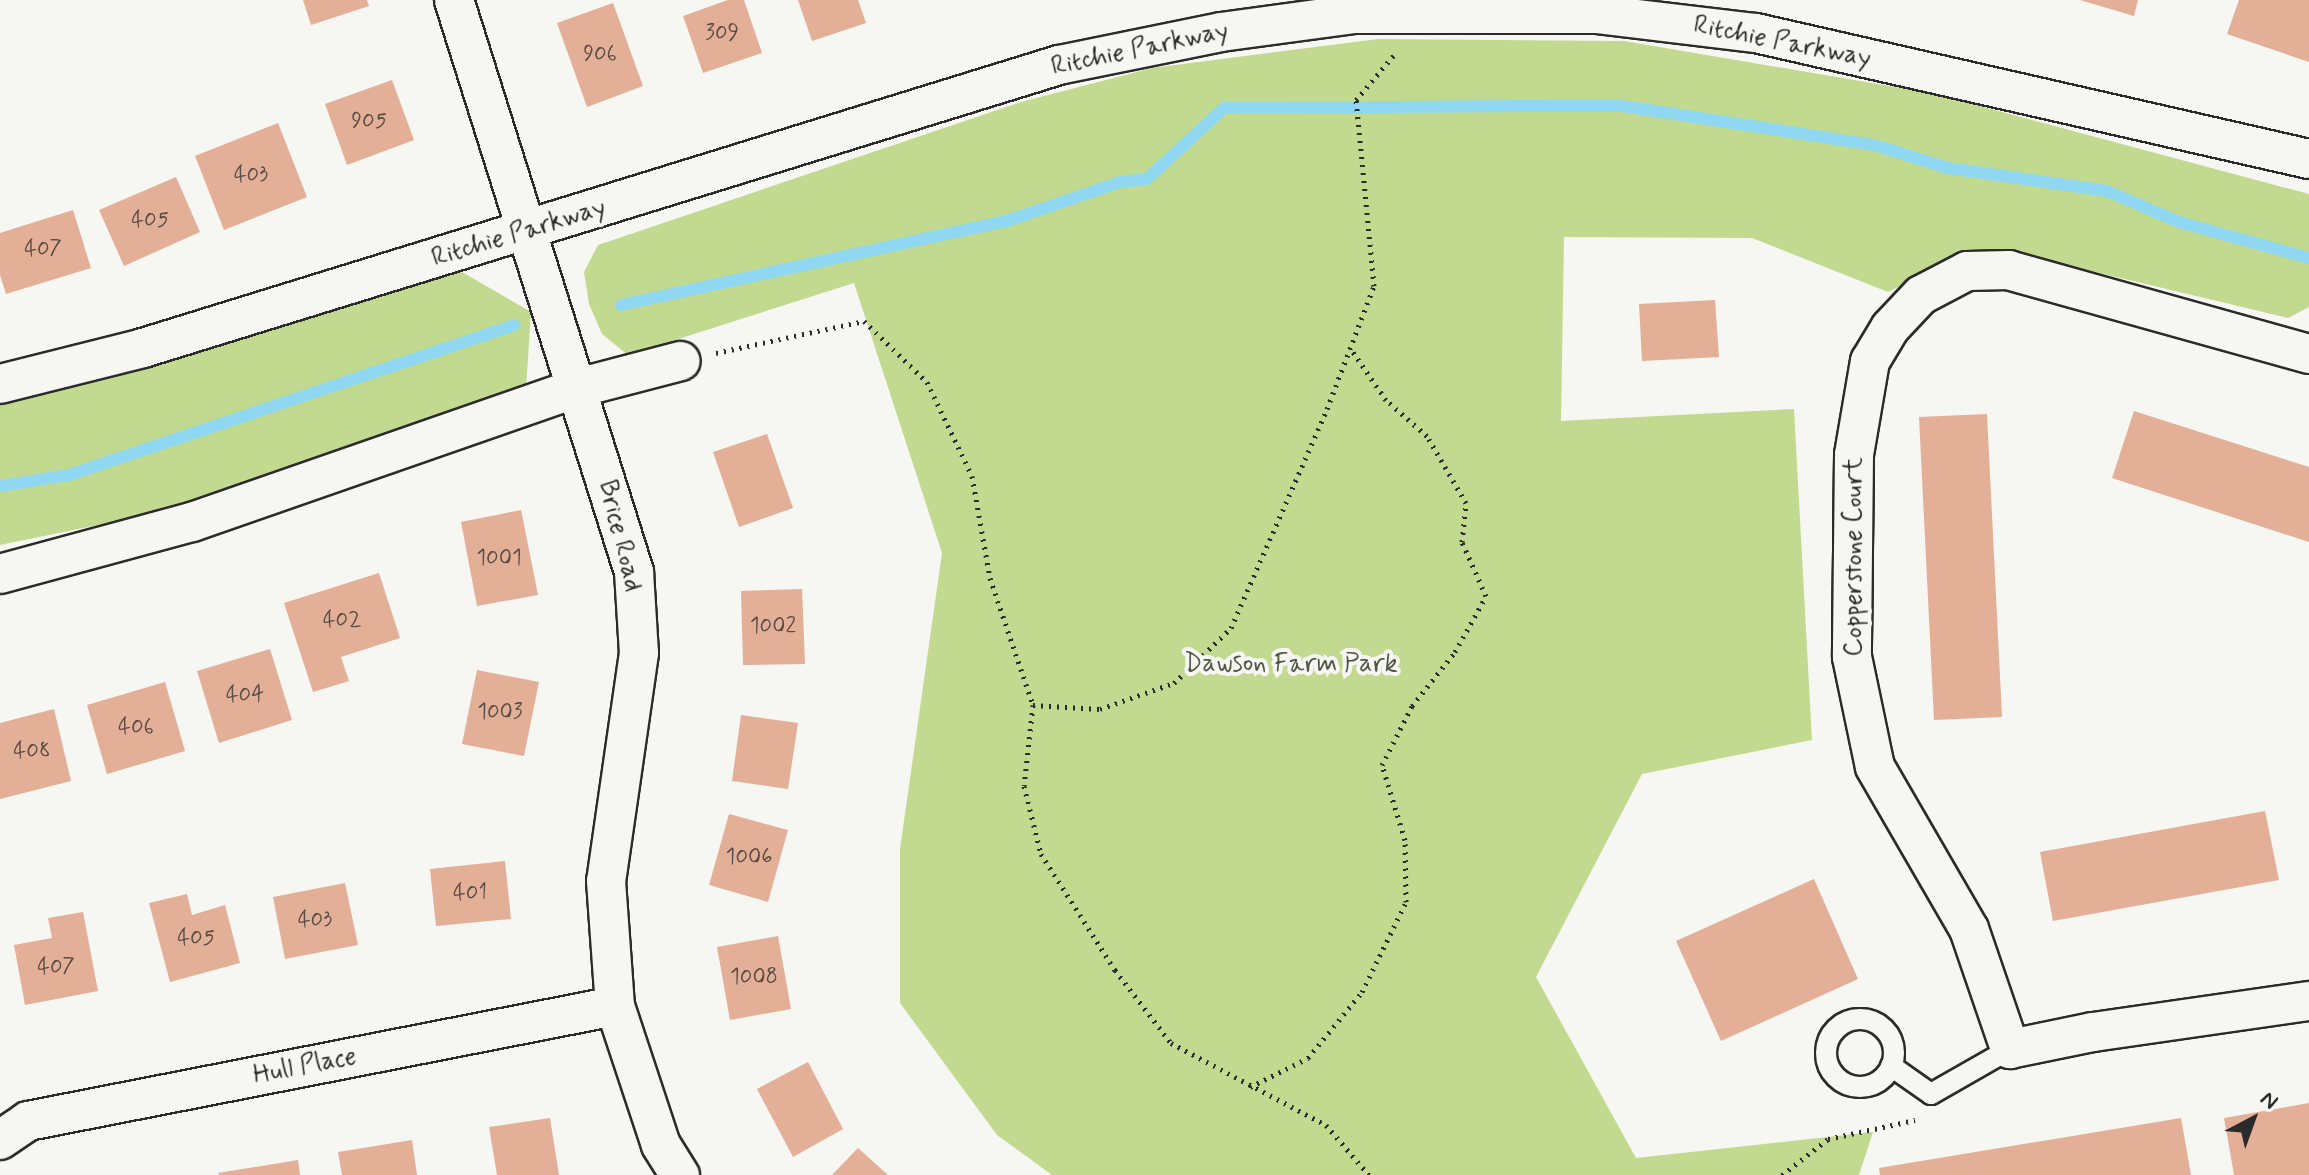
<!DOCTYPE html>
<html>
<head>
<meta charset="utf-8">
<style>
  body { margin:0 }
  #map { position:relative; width:2309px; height:1175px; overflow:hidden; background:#f6f6f2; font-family:Mynerve,sans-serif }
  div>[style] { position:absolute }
  .green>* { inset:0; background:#c2da90 }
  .stream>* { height:12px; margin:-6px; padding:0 6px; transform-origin:6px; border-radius:6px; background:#90d8f1 }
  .building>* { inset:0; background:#e3af97 }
  .path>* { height:5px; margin-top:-2.5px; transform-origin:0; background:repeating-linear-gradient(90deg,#2b2b2b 0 2px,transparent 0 8px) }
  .roads { filter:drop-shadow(2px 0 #2b2b2b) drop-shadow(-2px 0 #2b2b2b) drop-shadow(0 2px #2b2b2b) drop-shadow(0 -2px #2b2b2b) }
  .service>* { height:20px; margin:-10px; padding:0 10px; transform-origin:10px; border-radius:10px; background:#f6f6f2 }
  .service>.ring { margin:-10px; padding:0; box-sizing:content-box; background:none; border:20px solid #f6f6f2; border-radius:50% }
  .minor>* { height:38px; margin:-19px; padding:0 19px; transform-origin:19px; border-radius:19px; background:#f6f6f2 }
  span { translate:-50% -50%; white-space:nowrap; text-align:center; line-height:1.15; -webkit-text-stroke:8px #f6f6f2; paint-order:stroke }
  .number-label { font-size:22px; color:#594c46 }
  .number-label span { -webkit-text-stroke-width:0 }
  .street-label { font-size:26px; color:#2b2b2b }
  .park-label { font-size:26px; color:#515744 }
  .north { position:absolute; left:2213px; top:1079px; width:80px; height:80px; -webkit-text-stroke:6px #f6f6f2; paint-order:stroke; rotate:41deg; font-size:22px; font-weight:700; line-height:32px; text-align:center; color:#2b2b2b }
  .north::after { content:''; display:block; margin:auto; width:28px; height:36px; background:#2b2b2b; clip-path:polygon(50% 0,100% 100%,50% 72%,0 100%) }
</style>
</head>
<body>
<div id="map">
  <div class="green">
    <i style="clip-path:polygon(1378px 39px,1624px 41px,1931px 93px,2309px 194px,2309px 307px,2288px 318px,2033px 257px,1956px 259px,1888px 292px,1752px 238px,1564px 237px,1561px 421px,1794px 409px,1812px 740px,1642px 774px,1536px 977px,1636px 1158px,1873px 1132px,1859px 1175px,1052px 1175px,997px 1135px,900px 1003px,900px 849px,942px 553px,854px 283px,628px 355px,602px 334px,589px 304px,584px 272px,598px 245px,1021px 102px,1152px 68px)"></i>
    <i style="clip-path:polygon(462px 272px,531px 312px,526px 389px,225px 499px,0 545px,0 400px,160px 360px)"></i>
  </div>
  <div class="stream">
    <i style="left:621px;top:305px;width:395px;rotate:-12.3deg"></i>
    <i style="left:1007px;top:221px;width:120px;rotate:-19deg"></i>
    <i style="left:1120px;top:182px;width:27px;rotate:-6deg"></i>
    <i style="left:1147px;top:179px;width:105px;rotate:-42.7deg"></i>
    <i style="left:1224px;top:108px;width:392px;rotate:-0.4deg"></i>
    <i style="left:1616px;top:105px;width:262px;rotate:8.8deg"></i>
    <i style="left:1875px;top:145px;width:77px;rotate:17.5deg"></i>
    <i style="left:1948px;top:168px;width:161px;rotate:8.2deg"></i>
    <i style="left:2107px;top:191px;width:78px;rotate:23.3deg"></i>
    <i style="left:2179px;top:222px;width:135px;rotate:15.5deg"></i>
    <i style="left:0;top:486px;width:70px;rotate:-9.1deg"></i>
    <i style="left:69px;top:475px;width:470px;rotate:-18.6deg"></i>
  </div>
  <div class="building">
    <i style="clip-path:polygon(303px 0,367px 0,369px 6px,311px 25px)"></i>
    <i style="clip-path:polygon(728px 0,744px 0,762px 53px,703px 73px,683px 16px)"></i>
    <i style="clip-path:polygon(798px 0,858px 0,866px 23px,812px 41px)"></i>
    <i style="clip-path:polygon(2080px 0,2138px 0,2134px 16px)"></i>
    <i style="clip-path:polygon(2239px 0,2309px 0,2309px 62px,2227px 34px)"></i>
    <i style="clip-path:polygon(613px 3px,643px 86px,587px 107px,557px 23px)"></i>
    <i style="clip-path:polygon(392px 80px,414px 140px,347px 165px,325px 104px)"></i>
    <i style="clip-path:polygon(278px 123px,307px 197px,224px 230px,195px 156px)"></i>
    <i style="clip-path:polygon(176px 177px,200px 232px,124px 266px,99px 210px)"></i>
    <i style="clip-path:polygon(73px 210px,91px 268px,6px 294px,0 275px,0 233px)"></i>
    <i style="clip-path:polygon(1715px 300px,1719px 357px,1642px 361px,1639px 304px)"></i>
    <i style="clip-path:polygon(2134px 411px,2309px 467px,2309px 542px,2112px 478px)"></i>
    <i style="clip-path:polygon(1987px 414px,2002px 717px,1934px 720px,1919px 417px)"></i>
    <i style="clip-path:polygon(767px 434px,793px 508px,739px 527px,713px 452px)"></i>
    <i style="clip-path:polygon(521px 510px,538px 595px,477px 606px,461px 522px)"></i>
    <i style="clip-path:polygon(379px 573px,400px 638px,341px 657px,349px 681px,313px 692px,284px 603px)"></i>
    <i style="clip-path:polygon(802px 589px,805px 664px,743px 665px,741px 591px)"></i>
    <i style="clip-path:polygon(270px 649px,292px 720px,219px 743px,197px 671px)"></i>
    <i style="clip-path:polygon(477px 670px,539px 682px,524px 756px,462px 744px)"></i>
    <i style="clip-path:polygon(165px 682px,185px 751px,107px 774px,87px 705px)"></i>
    <i style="clip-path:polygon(54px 709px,71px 781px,0 799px,0 723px)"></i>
    <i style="clip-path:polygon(741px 715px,798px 723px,788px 789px,732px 781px)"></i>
    <i style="clip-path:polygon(2265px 811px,2279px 880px,2053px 921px,2040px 852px)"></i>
    <i style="clip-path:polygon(729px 814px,788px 830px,768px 902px,709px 885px)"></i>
    <i style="clip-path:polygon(505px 861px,511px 919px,436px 926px,430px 869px)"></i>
    <i style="clip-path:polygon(1814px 879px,1858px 979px,1721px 1041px,1676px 941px)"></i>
    <i style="clip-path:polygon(345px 883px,358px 945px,285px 959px,273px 897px)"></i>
    <i style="clip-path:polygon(187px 894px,192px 915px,225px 905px,240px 963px,170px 982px,149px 903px)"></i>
    <i style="clip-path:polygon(83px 912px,98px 991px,25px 1005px,14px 945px,52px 938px,48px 918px)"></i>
    <i style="clip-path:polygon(778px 936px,791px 1009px,730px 1020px,717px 947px)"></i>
    <i style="clip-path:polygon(808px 1062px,843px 1129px,793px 1157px,757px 1089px)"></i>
    <i style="clip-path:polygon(2309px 1103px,2309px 1175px,2234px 1175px,2224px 1118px)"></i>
    <i style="clip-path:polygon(550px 1118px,559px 1175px,497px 1175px,489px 1127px)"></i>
    <i style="clip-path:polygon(2181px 1118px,2191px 1175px,1880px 1175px,1879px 1168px)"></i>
    <i style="clip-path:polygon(412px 1140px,417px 1175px,342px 1175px,338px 1152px)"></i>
    <i style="clip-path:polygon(858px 1148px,888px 1175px,832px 1175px)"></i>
    <i style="clip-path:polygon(298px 1160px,300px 1175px,219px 1175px,218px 1173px)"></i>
  </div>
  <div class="path">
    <i style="left:716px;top:353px;width:151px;rotate:-12.2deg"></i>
    <i style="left:864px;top:321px;width:88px;rotate:44.1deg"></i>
    <i style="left:927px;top:382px;width:104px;rotate:64.4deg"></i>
    <i style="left:972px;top:476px;width:104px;rotate:80deg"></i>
    <i style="left:990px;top:578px;width:134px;rotate:71.3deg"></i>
    <i style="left:1033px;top:705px;width:67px;rotate:3.4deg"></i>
    <i style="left:1100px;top:709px;width:78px;rotate:-19.4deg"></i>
    <i style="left:1174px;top:683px;width:79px;rotate:-44deg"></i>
    <i style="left:1231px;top:628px;width:239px;rotate:-66.3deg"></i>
    <i style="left:1327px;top:409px;width:132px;rotate:-69.1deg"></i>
    <i style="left:1374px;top:286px;width:187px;rotate:-95.5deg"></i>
    <i style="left:1356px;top:100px;width:59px;rotate:-49.8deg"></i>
    <i style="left:1033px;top:705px;width:81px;rotate:96.3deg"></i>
    <i style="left:1024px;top:786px;width:70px;rotate:76deg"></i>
    <i style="left:1041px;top:854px;width:138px;rotate:57.5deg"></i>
    <i style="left:1115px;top:970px;width:92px;rotate:52.5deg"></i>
    <i style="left:1171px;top:1043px;width:175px;rotate:27.9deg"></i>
    <i style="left:1326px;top:1125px;width:66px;rotate:49.3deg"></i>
    <i style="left:1250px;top:1087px;width:65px;rotate:-26.6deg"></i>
    <i style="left:1308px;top:1058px;width:85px;rotate:-50.7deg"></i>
    <i style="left:1362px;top:992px;width:100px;rotate:-63.9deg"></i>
    <i style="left:1406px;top:902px;width:62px;rotate:-90.9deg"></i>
    <i style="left:1405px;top:840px;width:78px;rotate:-107deg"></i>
    <i style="left:1382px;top:765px;width:66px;rotate:-63deg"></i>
    <i style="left:1412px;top:706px;width:69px;rotate:-51.5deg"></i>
    <i style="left:1455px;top:652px;width:64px;rotate:-61deg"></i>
    <i style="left:1486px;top:596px;width:59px;rotate:-114deg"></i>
    <i style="left:1462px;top:542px;width:39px;rotate:-84deg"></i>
    <i style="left:1466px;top:503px;width:78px;rotate:-120.2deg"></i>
    <i style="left:1427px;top:436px;width:55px;rotate:-138.7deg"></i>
    <i style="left:1386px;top:400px;width:62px;rotate:-124.5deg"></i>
    <i style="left:1782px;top:1175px;width:58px;rotate:-38deg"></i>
    <i style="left:1828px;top:1139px;width:89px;rotate:-12.3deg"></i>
  </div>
  <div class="roads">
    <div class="service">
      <i class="ring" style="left:1826px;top:1019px;width:48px;height:48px"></i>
      <i style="left:1891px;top:1066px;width:49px;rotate:35deg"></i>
      <i style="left:1931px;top:1094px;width:91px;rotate:-29.7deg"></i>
    </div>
    <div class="minor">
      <i style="left:454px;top:0;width:600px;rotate:72.53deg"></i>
      <i style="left:634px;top:572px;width:81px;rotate:86.5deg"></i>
      <i style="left:639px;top:653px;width:230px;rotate:98.2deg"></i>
      <i style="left:606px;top:881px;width:125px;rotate:85.9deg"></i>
      <i style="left:615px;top:1006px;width:146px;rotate:71.7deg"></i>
      <i style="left:661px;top:1145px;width:36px;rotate:58deg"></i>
      <i style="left:2309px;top:354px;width:312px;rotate:-164.4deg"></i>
      <i style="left:2009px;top:270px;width:42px;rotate:178.6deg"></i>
      <i style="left:1967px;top:271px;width:52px;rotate:152.4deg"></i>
      <i style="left:1921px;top:295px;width:45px;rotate:133.2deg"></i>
      <i style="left:1890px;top:328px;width:39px;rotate:121deg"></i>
      <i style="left:1870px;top:361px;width:95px;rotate:99.7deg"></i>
      <i style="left:1854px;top:455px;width:202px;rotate:90.6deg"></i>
      <i style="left:1852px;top:657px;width:112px;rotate:78.2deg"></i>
      <i style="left:1875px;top:767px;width:187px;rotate:59.9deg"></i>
      <i style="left:1969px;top:929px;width:127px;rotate:71.1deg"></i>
      <i style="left:2010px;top:1049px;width:85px;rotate:-11.6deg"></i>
      <i style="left:2093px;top:1032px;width:218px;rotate:-8.2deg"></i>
      <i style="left:0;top:384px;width:147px;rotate:-14.1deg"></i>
      <i style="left:143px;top:348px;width:959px;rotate:-17.17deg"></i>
      <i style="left:1059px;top:65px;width:165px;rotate:-11.5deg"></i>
      <i style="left:1221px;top:32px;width:135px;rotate:-7.7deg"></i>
      <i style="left:1355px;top:14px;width:241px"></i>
      <i style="left:1596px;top:14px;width:161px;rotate:6.8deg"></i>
      <i style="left:1756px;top:33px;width:567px;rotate:12.84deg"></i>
      <i style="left:0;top:574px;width:199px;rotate:-15.2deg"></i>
      <i style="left:192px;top:522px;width:408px;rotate:-19.2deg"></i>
      <i style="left:577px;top:388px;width:107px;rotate:-14.6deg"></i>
      <i style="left:0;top:1140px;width:34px;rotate:-34deg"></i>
      <i style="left:28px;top:1121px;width:598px;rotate:-11.08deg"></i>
    </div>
  </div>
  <div class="number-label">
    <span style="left:722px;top:34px">309</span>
    <span style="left:600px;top:55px">906</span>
    <span style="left:369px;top:122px">905</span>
    <span style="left:251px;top:176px">403</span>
    <span style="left:150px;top:221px">405</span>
    <span style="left:43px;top:250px">407</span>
    <span style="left:499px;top:559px">1001</span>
    <span style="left:342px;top:621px">402</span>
    <span style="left:773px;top:627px">1002</span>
    <span style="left:245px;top:696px">404</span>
    <span style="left:500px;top:713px">1003</span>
    <span style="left:136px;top:728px">406</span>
    <span style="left:32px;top:752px">408</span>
    <span style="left:749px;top:858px">1006</span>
    <span style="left:470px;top:894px">401</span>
    <span style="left:315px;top:921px">403</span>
    <span style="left:196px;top:939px">405</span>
    <span style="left:56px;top:968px">407</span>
    <span style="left:754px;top:978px">1008</span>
  </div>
  <div class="street-label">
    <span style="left:1782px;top:43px;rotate:11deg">Ritchie Parkway</span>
    <span style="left:1140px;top:50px;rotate:-12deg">Ritchie Parkway</span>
    <span style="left:519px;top:234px;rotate:-17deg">Ritchie Parkway</span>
    <span style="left:619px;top:536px;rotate:76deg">Brice Road</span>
    <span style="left:1855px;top:557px;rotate:-90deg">Copperstone Court</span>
    <span style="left:305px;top:1067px;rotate:-11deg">Hull Place</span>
  </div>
  <div class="park-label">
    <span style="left:1291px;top:665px">Dawson Farm Park</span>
  </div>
  <div class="north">N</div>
</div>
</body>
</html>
